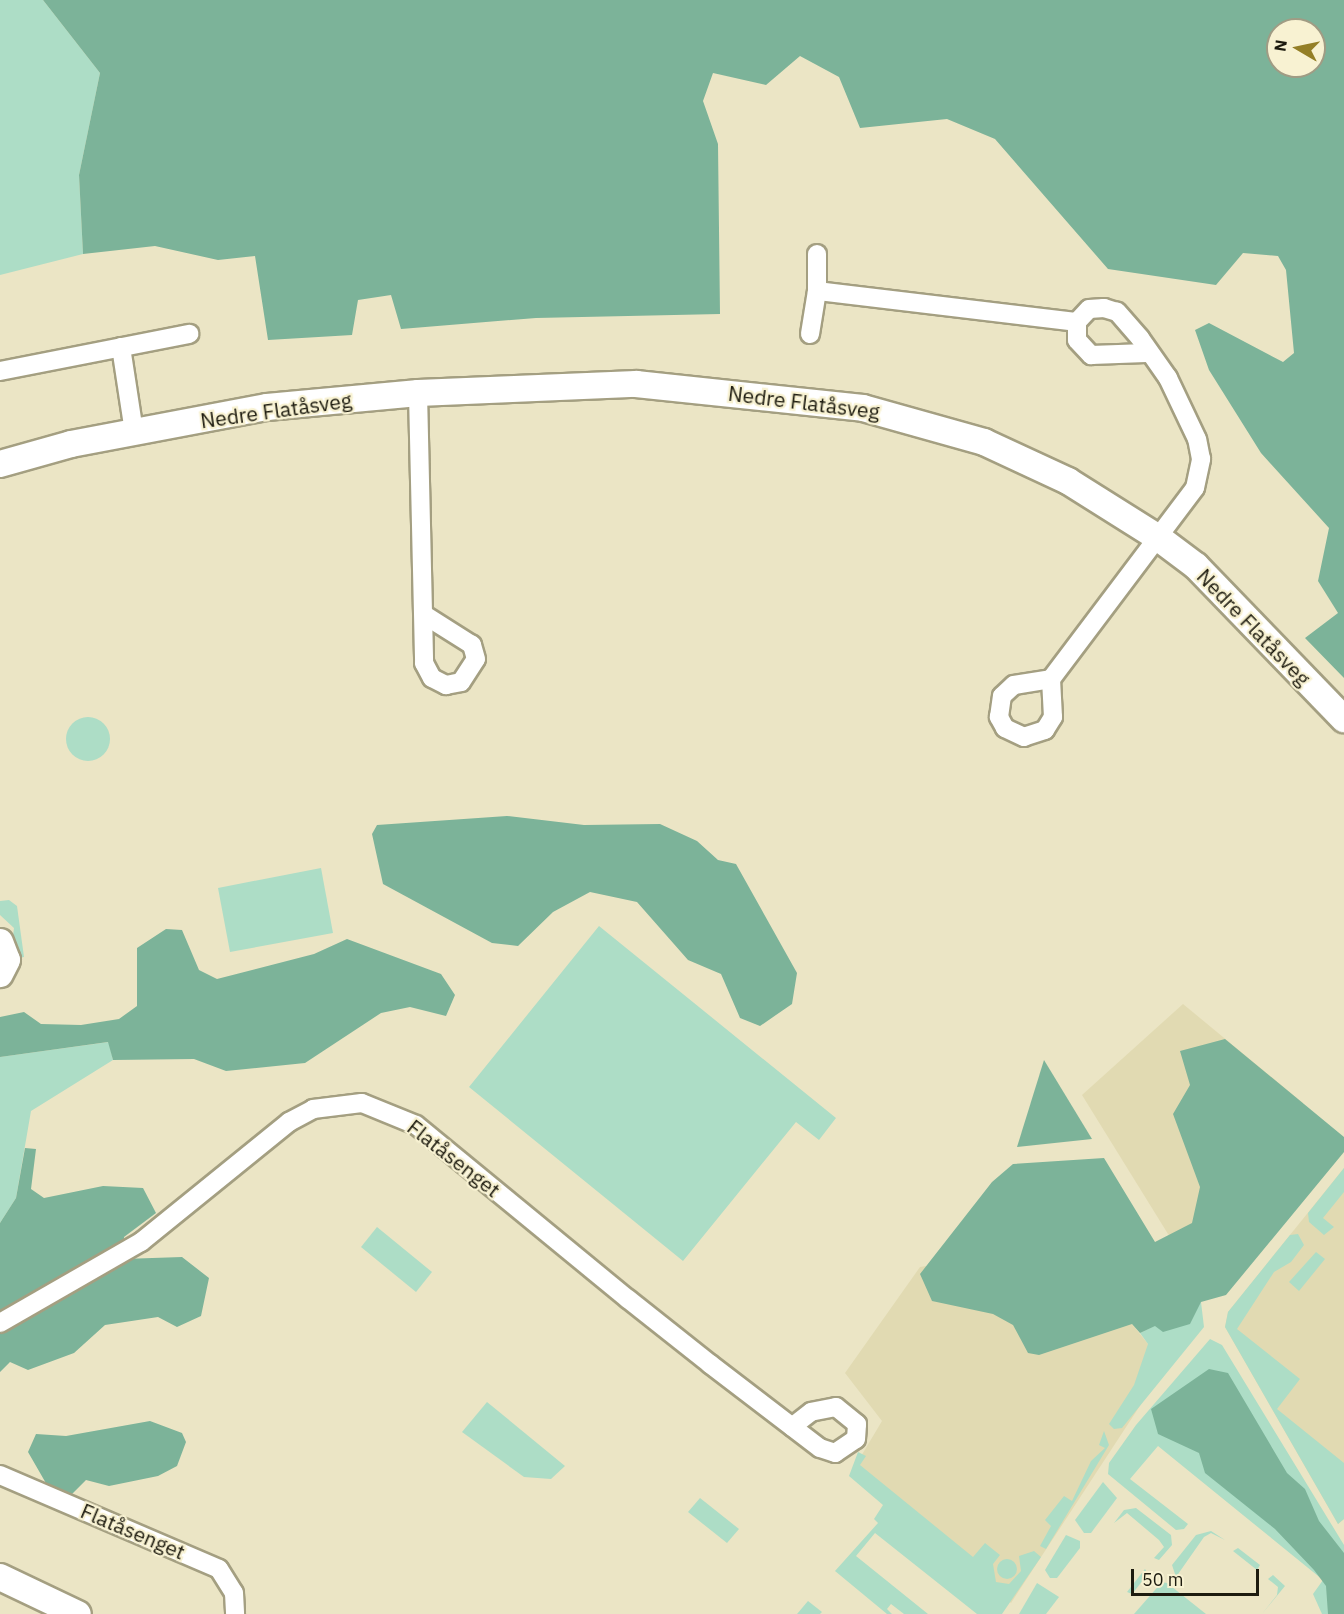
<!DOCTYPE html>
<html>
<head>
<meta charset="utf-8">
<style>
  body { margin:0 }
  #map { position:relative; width:1344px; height:1614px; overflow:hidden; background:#ebe5c5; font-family:"IBM Plex Sans",sans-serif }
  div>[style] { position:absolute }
  .built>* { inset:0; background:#e1dab2 }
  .green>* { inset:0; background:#adddc6 }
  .round { border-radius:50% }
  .forest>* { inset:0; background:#7cb399 }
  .roads { filter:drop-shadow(2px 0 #a49f81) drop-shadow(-2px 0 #a49f81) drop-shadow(0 2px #a49f81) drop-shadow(0 -2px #a49f81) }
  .street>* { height:18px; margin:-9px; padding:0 9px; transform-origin:9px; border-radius:9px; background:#fff }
  .secondary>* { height:26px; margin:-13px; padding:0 13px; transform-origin:13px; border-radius:13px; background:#fff }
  span { translate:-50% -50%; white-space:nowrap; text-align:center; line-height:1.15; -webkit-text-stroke:4.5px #f8f2d2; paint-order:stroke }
  .street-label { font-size:21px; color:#1d1b0f }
  .north { position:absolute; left:1266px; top:18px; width:60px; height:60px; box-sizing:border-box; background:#f8f2d2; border:2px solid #a09c84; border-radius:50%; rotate:279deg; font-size:16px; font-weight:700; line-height:24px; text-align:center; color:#1d1b0f }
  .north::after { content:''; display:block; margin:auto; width:21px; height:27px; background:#947f26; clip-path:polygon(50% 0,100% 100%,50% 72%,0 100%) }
  .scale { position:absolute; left:1131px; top:1569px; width:128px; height:27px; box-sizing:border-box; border:3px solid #1d1b0f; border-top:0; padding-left:8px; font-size:18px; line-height:21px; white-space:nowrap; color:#1d1b0f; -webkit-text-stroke:4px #f8f2d2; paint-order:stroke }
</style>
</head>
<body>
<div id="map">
  <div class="built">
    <i style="clip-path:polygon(1183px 1004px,1303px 1103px,1181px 1255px,1082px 1095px)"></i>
    <i style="clip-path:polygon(1344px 1168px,1344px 1519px,1338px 1524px,1225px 1327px,1228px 1312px)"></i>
    <i style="clip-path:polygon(950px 1262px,1132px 1324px,1148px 1344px,1147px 1395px,1011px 1603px,854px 1468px,882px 1421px,845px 1373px,920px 1267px)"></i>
  </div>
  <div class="green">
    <i style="clip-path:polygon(0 0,43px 0,100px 73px,79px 175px,83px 254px,0 275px)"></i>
    <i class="round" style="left:66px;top:717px;width:44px;height:44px"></i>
    <i style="clip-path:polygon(321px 868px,333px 933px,230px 952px,218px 888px)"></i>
    <i style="clip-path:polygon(9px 900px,17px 906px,24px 957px,18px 958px,12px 944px,14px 928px,0 915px,0 901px)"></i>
    <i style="clip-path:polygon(599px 926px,836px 1118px,819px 1140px,796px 1122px,683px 1261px,469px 1087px)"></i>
    <i style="clip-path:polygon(109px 1042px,113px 1060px,31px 1111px,16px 1198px,0 1223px,0 1057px)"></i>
    <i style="clip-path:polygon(1344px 1168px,1344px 1192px,1323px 1218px,1334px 1227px,1324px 1235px,1309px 1222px,1308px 1213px)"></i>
    <i style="clip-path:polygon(377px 1227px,432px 1272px,416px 1292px,361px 1247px)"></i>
    <i style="clip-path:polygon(1298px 1234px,1304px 1245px,1291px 1262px,1274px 1272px,1237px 1329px,1300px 1379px,1277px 1409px,1344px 1463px,1344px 1519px,1338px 1524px,1225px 1327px,1228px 1312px,1290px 1235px)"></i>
    <i style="clip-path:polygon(1316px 1252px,1325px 1259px,1299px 1291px,1289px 1282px)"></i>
    <i style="clip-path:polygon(1201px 1302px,1204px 1327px,1122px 1428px,1114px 1429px,1109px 1424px,1134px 1385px,1148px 1344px,1140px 1333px)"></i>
    <i style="clip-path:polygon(1210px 1339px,1222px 1345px,1344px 1545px,1344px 1614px,1322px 1614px,1313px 1594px,1323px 1580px,1158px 1446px,1130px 1479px,1188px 1524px,1184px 1529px,1176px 1530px,1108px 1474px,1109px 1463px,1136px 1425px)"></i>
    <i style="clip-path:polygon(487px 1402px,565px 1466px,551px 1479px,524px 1477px,462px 1432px)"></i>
    <i style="clip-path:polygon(1104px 1431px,1109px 1445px,1046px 1549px,1040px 1546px,1051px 1526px,1045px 1520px,1064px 1496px,1072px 1501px,1091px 1461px,1105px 1448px,1099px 1445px)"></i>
    <i style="clip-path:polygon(858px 1452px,866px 1456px,860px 1465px,973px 1557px,985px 1543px,1000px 1555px,993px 1564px,996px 1582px,1009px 1584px,1021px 1571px,1019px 1556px,1034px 1551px,1041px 1557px,1002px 1614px,977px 1614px,875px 1533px,856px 1556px,928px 1614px,904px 1614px,891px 1604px,887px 1609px,892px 1614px,887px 1614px,835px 1571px,878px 1523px,874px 1519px,883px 1505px,849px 1476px)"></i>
    <i style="clip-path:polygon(1103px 1482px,1117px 1498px,1091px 1533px,1084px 1533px,1075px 1520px)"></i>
    <i style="clip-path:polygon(700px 1498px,739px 1529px,727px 1543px,688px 1512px)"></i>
    <i style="clip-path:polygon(1136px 1508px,1171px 1535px,1172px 1545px,1159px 1560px,1154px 1558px,1164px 1547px,1159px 1540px,1127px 1513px,1114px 1523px,1124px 1510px)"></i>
    <i style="clip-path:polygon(1211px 1531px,1225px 1540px,1211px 1533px,1204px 1537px,1176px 1577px,1172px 1565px,1196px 1535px)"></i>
    <i style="clip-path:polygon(1066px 1535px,1080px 1541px,1080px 1548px,1057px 1578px,1050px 1578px,1045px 1570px)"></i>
    <i style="clip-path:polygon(1238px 1548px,1260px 1565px,1257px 1570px,1233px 1551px)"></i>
    <i class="round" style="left:997px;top:1559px;width:20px;height:20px"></i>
    <i style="clip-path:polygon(1145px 1569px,1148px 1574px,1132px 1594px,1127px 1592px)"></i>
    <i style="clip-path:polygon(1273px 1575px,1285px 1586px,1262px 1614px,1277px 1595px,1278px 1587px,1268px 1579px)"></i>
    <i style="clip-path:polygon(1162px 1582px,1167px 1583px,1206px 1614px,1134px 1614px)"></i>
    <i style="clip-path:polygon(1037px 1583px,1059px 1597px,1046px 1614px,1019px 1614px)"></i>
    <i style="clip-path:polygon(808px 1601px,822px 1612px,820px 1614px,797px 1614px)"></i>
  </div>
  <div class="forest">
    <i style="clip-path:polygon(evenodd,43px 0,1344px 0,1344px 678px,1305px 638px,1338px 613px,1318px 581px,1329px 528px,1261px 453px,1209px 370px,1195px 330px,1209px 323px,1283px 362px,1294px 353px,1286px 270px,1278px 256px,1243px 253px,1216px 285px,1108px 269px,995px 139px,947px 119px,860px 128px,839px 77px,800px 56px,766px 85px,713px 73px,703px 101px,718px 144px,720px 314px,536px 318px,401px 329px,391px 295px,358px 300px,352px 335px,268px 340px,255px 256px,218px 260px,155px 246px,83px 254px,79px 175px,100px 73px,43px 0,1278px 30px,1314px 30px,1314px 66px,1278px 66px,1278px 30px)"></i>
    <i style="clip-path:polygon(507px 816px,584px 825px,660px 824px,697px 841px,718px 860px,736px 864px,797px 973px,792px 1004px,760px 1026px,740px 1018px,721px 974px,688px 960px,637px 902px,590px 892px,553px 912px,518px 946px,492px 943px,383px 884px,372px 834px,377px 825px)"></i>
    <i style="clip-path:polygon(166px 929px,182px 930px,199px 970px,217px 979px,314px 954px,347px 939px,441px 974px,455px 995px,446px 1016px,410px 1007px,381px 1013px,305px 1063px,226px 1071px,194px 1059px,113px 1060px,108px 1042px,0 1057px,0 1017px,24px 1012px,41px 1024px,81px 1025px,119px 1019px,137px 1006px,137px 948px)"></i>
    <i style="clip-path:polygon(1225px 1039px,1344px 1137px,1344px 1152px,1226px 1295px,1201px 1302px,1190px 1324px,1163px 1332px,1155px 1326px,1140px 1333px,1132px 1324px,1039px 1355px,1028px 1353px,1013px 1325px,993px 1314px,932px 1301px,920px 1274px,992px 1182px,1013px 1164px,1104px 1158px,1155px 1242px,1192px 1223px,1200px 1187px,1173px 1114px,1190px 1085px,1180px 1051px)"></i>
    <i style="clip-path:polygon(1044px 1060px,1092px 1139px,1017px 1147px)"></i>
    <i style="clip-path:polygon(25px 1148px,36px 1149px,31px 1189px,44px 1198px,103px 1186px,143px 1188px,156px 1213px,124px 1237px,123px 1259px,182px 1257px,209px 1278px,201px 1316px,177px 1327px,158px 1317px,105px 1325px,74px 1353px,28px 1370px,10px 1362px,0 1372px,0 1223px,16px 1198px)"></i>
    <i style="clip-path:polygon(1209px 1369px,1228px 1373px,1287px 1473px,1305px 1489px,1319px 1521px,1344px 1553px,1344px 1614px,1328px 1614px,1326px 1586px,1314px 1570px,1275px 1529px,1205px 1473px,1199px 1453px,1158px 1434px,1151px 1409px)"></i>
    <i style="clip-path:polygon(150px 1421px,182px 1433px,186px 1442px,177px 1466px,158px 1476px,109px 1486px,86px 1480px,72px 1494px,59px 1493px,47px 1485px,28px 1452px,36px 1434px,66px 1436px)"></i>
  </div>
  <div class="roads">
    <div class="street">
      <i style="left:817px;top:254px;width:37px;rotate:90deg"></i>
      <i style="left:810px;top:334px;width:44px;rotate:-80.8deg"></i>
      <i style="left:817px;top:291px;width:262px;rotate:6.8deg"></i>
      <i style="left:121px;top:347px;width:86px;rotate:81.3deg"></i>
      <i style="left:0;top:371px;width:193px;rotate:-11.1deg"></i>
      <i style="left:418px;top:393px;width:270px;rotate:88.7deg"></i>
      <i style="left:424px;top:663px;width:17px;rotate:62deg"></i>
      <i style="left:432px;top:678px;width:16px;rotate:27deg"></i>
      <i style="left:446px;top:685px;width:15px;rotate:-11deg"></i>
      <i style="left:461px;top:682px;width:27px;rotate:-57deg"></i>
      <i style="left:476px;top:659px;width:15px;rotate:-106deg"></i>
      <i style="left:472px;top:645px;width:54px;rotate:-147.8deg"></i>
      <i style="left:1051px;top:679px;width:38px;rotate:87deg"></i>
      <i style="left:1053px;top:717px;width:15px;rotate:122deg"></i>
      <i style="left:1045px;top:730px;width:22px;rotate:162deg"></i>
      <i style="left:1024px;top:737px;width:21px;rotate:-155deg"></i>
      <i style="left:1005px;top:728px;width:13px;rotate:-119deg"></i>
      <i style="left:999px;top:717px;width:21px;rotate:-82deg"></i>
      <i style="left:1002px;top:696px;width:16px;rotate:-43deg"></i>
      <i style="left:1014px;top:685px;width:37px;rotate:-9deg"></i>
      <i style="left:1051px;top:679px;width:239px;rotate:-53deg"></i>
      <i style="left:1195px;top:488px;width:30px;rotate:-78deg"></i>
      <i style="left:1201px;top:459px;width:20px;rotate:-101deg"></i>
      <i style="left:1197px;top:439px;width:68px;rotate:-115.4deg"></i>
      <i style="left:1168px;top:378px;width:49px;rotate:-125deg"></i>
      <i style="left:1140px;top:338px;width:35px;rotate:-131deg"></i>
      <i style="left:1117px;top:312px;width:14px;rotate:-163deg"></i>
      <i style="left:1104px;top:308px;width:15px;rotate:176deg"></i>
      <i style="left:1089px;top:309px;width:18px;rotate:133deg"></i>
      <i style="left:1077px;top:322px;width:18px;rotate:90deg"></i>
      <i style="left:1077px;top:340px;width:21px;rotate:47deg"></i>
      <i style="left:1091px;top:355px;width:55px;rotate:-2.1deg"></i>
      <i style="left:0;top:1323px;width:163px;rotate:-29.9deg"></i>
      <i style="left:141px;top:1242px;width:191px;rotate:-39deg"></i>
      <i style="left:289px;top:1122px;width:27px;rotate:-28deg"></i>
      <i style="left:313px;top:1109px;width:49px;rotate:-7deg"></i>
      <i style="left:362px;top:1103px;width:58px;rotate:22.2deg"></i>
      <i style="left:416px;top:1125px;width:274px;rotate:39.4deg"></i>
      <i style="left:628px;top:1299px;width:105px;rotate:38.4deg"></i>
      <i style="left:710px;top:1364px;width:138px;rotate:37.4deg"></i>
      <i style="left:820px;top:1448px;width:16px;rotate:18deg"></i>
      <i style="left:835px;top:1453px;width:25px;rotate:-34deg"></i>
      <i style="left:856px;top:1439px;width:15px;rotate:-86deg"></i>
      <i style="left:857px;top:1424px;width:27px;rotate:-141deg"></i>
      <i style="left:836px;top:1407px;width:25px;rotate:169deg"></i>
      <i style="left:811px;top:1412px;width:24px;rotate:142deg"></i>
      <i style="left:0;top:1475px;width:238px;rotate:23.2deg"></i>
      <i style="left:219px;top:1569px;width:28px;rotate:58deg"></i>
      <i style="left:234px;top:1593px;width:21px;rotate:87deg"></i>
    </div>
    <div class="secondary">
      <i style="left:0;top:464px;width:74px;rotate:-15.7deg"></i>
      <i style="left:71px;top:444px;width:199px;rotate:-10.7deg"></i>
      <i style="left:267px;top:407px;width:152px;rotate:-5.3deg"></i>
      <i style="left:418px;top:393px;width:218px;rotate:-2.4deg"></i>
      <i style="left:636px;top:384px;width:228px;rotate:6deg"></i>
      <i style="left:863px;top:408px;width:126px;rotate:15.7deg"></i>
      <i style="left:984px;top:442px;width:93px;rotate:24.9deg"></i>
      <i style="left:1068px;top:481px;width:109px;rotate:32.2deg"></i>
      <i style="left:1160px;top:539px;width:45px;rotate:36.9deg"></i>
      <i style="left:1196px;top:566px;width:213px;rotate:46deg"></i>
      <i style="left:0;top:942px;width:19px;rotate:69deg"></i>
      <i style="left:7px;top:960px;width:16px;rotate:117deg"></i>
      <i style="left:0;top:1577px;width:86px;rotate:25.4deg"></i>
    </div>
  </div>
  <div class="street-label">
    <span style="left:804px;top:402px;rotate:7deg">Nedre Flatåsveg</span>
    <span style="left:276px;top:410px;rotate:-8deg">Nedre Flatåsveg</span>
    <span style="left:1254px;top:627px;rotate:46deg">Nedre Flatåsveg</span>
    <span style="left:454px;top:1158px;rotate:38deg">Flatåsenget</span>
    <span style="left:133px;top:1531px;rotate:23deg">Flatåsenget</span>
  </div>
  <div class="north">N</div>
  <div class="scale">50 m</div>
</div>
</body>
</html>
